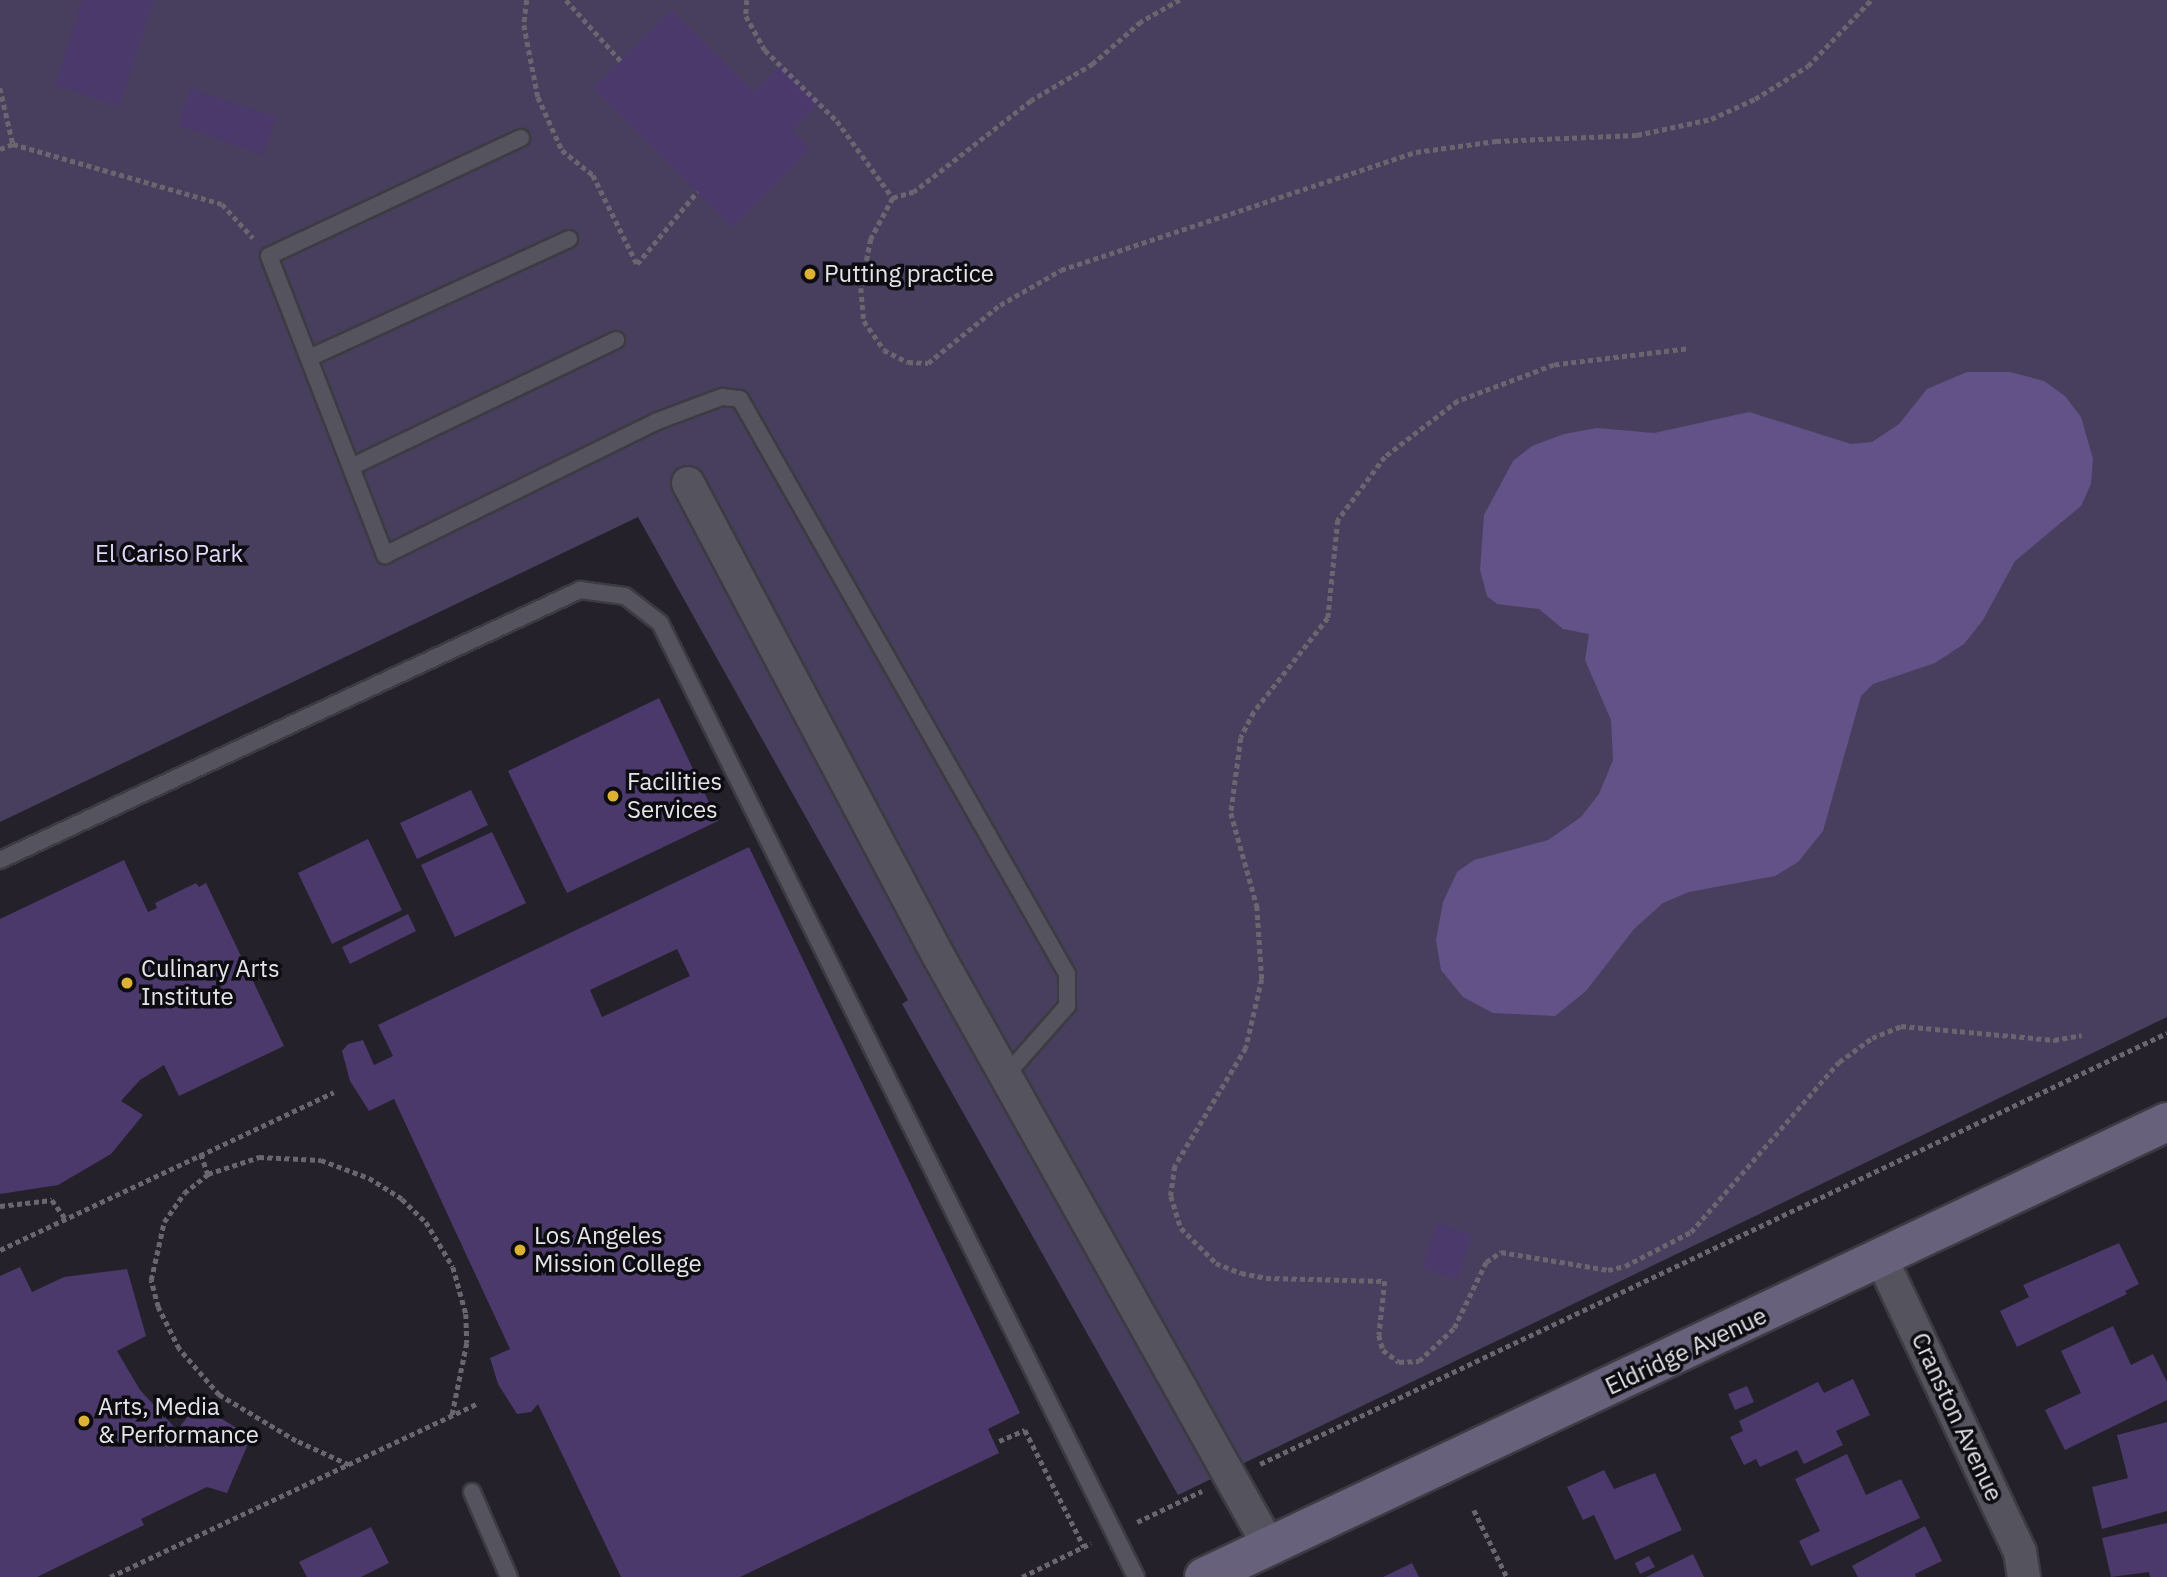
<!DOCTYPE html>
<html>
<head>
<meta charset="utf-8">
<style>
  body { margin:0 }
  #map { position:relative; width:2167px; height:1577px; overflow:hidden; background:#24212a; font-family:"IBM Plex Sans",sans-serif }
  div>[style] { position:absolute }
  .green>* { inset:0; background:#483e5e }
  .water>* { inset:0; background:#635287 }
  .building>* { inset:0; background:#4b396c }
  .path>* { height:4.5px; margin-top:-2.25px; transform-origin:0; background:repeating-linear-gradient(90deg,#69666f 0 5px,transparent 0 8.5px) }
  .roads { filter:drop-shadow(2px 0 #3d3b42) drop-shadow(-2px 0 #3d3b42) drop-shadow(0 2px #3d3b42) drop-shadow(0 -2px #3d3b42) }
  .lane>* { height:16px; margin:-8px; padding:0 8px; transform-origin:8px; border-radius:8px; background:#55535d }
  .street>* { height:32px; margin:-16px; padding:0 16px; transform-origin:16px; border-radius:16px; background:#55535d }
  .secondary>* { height:38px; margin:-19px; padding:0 19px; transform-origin:19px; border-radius:19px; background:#68617b }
  .dots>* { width:19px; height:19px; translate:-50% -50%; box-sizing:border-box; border:4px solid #0d0c10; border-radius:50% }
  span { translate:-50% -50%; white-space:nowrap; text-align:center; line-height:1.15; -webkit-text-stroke:7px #0d0c10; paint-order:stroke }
  .poi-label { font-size:24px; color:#e5e3ea }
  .left { translate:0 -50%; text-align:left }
  .park-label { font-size:24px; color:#e0d7f8 }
  .street-label { font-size:24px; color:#e5e3ea }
</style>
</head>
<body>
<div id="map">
  <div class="green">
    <i style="clip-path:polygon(0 0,2167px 0,2167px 1017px,1178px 1495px,902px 1004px,908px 1000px,638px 517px,0 822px)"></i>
  </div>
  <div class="water">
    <i style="clip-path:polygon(1967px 372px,2010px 372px,2044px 381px,2065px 396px,2081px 417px,2093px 459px,2091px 484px,2081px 506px,2015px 561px,1983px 620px,1964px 644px,1935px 663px,1873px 684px,1861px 696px,1823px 831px,1798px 862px,1775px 876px,1689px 892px,1663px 903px,1634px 929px,1586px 991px,1555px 1016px,1493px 1013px,1463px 997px,1441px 970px,1436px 940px,1443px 902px,1457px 872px,1474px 860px,1548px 840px,1581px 817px,1599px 794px,1613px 760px,1611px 720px,1585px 660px,1589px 634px,1563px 629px,1539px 609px,1497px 604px,1487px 596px,1480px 570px,1484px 515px,1513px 461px,1532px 446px,1564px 434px,1597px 428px,1654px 433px,1749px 412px,1851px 444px,1872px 442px,1899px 424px,1927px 389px)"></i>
  </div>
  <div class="building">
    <i style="clip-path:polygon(82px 0,154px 0,119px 106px,55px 85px)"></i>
    <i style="clip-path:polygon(671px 10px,754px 92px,781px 65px,819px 103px,792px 131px,810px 149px,732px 227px,593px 88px)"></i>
    <i style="clip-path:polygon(190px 88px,276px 117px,263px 155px,178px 125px)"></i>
    <i style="clip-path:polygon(659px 698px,718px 821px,567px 893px,508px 771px)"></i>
    <i style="clip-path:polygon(471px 790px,488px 825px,417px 859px,400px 823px)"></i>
    <i style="clip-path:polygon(492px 832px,526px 903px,455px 937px,421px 865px)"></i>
    <i style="clip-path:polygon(368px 839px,402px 910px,332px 944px,298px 873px)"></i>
    <i style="clip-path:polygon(evenodd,749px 847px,1020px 1413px,988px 1429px,999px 1453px,740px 1577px,621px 1577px,538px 1404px,531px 1412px,517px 1414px,498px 1384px,490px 1358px,510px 1349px,394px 1099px,369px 1111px,350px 1081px,342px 1051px,348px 1044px,363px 1040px,374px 1065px,393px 1056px,378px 1025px,749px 847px,677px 949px,690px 976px,602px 1017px,590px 990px,677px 949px)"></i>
    <i style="clip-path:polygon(124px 860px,148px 912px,157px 908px,155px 903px,196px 883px,199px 887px,206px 883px,284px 1046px,179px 1096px,164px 1065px,140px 1080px,121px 1101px,143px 1115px,111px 1154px,58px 1185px,0 1194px,0 919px)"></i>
    <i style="clip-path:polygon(408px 914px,416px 931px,350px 964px,342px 947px)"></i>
    <i style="clip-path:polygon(1437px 1223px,1472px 1235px,1457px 1279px,1422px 1268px)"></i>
    <i style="clip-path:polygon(2119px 1243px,2139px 1284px,2125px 1291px,2127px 1294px,2017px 1347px,2000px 1311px,2029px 1297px,2023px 1285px)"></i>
    <i style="clip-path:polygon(20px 1267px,32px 1292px,64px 1277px,127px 1269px,146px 1336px,117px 1351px,140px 1390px,177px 1430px,198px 1404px,251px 1437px,227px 1493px,207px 1487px,141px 1519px,144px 1525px,37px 1577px,0 1577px,0 1276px)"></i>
    <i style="clip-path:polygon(2113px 1326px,2131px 1365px,2153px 1354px,2167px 1382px,2167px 1400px,2065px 1450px,2045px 1410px,2081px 1393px,2061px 1351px)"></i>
    <i style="clip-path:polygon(1853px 1379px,1870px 1415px,1836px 1431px,1843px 1445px,1804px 1464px,1797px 1450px,1760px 1467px,1756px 1459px,1744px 1465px,1730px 1437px,1743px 1431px,1739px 1421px,1818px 1382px,1824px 1393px)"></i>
    <i style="clip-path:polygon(1747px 1386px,1754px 1402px,1735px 1410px,1728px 1394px)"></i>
    <i style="clip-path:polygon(2167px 1422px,2167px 1511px,2102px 1529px,2092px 1487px,2128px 1478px,2117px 1435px)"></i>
    <i style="clip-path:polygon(1847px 1454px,1866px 1495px,1901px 1479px,1920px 1518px,1811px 1566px,1799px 1541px,1820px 1531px,1795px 1479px)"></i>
    <i style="clip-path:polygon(1604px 1470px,1614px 1489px,1655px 1473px,1682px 1530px,1615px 1560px,1594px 1515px,1583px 1520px,1567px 1487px)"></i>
    <i style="clip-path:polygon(2167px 1523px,2167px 1577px,2150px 1577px,2149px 1572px,2111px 1577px,2102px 1538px)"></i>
    <i style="clip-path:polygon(1925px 1526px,1942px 1561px,1915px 1574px,1916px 1577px,1858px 1577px,1852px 1566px)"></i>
    <i style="clip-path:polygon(371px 1527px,389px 1563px,361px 1577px,307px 1577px,299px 1562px)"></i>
    <i style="clip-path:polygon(1693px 1554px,1704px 1577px,1646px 1577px)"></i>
    <i style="clip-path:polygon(1649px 1556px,1655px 1567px,1640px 1574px,1635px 1563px)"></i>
    <i style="clip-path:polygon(1412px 1563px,1419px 1577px,1383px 1577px)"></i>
  </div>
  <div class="path">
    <i style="left:527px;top:0;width:25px;rotate:97deg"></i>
    <i style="left:524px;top:25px;width:73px;rotate:79deg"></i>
    <i style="left:538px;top:97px;width:58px;rotate:65.6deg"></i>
    <i style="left:562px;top:150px;width:40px;rotate:39deg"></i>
    <i style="left:593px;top:175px;width:99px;rotate:63.7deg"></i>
    <i style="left:637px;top:264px;width:94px;rotate:-50.2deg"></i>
    <i style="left:566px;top:0;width:82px;rotate:48deg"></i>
    <i style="left:747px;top:0;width:16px;rotate:94deg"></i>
    <i style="left:746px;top:16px;width:39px;rotate:61deg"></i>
    <i style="left:765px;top:50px;width:101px;rotate:44.6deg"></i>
    <i style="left:837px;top:121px;width:95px;rotate:54deg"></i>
    <i style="left:1180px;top:0;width:45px;rotate:150.6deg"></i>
    <i style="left:1141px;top:22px;width:64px;rotate:138.8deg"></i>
    <i style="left:1093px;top:64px;width:72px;rotate:149.2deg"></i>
    <i style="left:1031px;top:101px;width:148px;rotate:142.1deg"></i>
    <i style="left:914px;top:192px;width:22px;rotate:164deg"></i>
    <i style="left:893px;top:198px;width:47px;rotate:118.2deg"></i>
    <i style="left:871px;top:239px;width:50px;rotate:101.5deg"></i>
    <i style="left:861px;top:288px;width:33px;rotate:85deg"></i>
    <i style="left:864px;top:321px;width:35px;rotate:55deg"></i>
    <i style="left:884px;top:350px;width:27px;rotate:27deg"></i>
    <i style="left:908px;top:362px;width:20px;rotate:3deg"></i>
    <i style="left:928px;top:363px;width:92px;rotate:-38.9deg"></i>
    <i style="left:1000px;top:305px;width:70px;rotate:-29.8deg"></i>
    <i style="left:1061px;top:270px;width:374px;rotate:-18.4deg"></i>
    <i style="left:1416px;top:152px;width:81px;rotate:-7.8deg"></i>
    <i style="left:1496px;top:141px;width:141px;rotate:-2.4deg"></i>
    <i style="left:1637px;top:135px;width:76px;rotate:-12.2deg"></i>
    <i style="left:1711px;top:119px;width:48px;rotate:-24.4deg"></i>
    <i style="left:1755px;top:99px;width:62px;rotate:-31.9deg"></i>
    <i style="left:1808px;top:66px;width:91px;rotate:-46.3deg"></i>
    <i style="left:0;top:88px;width:57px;rotate:76.9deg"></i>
    <i style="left:13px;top:144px;width:217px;rotate:16deg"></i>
    <i style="left:222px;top:204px;width:46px;rotate:47.6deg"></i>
    <i style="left:0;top:149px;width:14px;rotate:-21deg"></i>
    <i style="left:1686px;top:349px;width:133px;rotate:173.1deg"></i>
    <i style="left:1554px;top:365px;width:103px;rotate:159.4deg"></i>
    <i style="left:1458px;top:401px;width:92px;rotate:142.5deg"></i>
    <i style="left:1385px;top:457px;width:79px;rotate:126.7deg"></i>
    <i style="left:1338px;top:520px;width:99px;rotate:95.8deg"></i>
    <i style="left:1328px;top:618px;width:120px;rotate:128.2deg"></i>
    <i style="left:1254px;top:712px;width:29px;rotate:117deg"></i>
    <i style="left:1241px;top:738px;width:76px;rotate:97.6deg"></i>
    <i style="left:1231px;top:813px;width:97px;rotate:74.4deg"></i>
    <i style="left:1257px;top:906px;width:73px;rotate:86.1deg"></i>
    <i style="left:1262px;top:979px;width:71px;rotate:103.1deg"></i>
    <i style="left:1246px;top:1048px;width:138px;rotate:121deg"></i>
    <i style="left:1175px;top:1166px;width:30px;rotate:98deg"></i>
    <i style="left:1171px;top:1196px;width:34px;rotate:73deg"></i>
    <i style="left:1181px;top:1228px;width:49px;rotate:45deg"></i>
    <i style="left:1216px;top:1263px;width:27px;rotate:22deg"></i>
    <i style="left:1241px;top:1273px;width:25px;rotate:11deg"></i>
    <i style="left:1266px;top:1278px;width:119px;rotate:1.4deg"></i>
    <i style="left:1385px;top:1281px;width:54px;rotate:96.3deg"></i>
    <i style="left:1379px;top:1335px;width:16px;rotate:75deg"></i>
    <i style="left:1383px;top:1350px;width:20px;rotate:37deg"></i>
    <i style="left:1399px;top:1362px;width:20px;rotate:-3deg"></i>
    <i style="left:1419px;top:1361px;width:48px;rotate:-43.3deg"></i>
    <i style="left:1454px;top:1328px;width:73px;rotate:-64.1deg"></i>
    <i style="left:1486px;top:1262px;width:18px;rotate:-34deg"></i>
    <i style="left:1501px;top:1252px;width:109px;rotate:9.5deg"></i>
    <i style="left:1608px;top:1270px;width:17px;rotate:-13deg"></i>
    <i style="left:1625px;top:1266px;width:74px;rotate:-27.3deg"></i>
    <i style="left:1691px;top:1232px;width:225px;rotate:-49deg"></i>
    <i style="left:1839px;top:1062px;width:41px;rotate:-36deg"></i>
    <i style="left:1872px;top:1038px;width:31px;rotate:-22deg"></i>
    <i style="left:1901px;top:1026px;width:154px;rotate:5.2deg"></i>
    <i style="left:2054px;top:1040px;width:28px;rotate:-10deg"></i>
    <i style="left:201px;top:1154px;width:21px;rotate:71deg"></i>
    <i style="left:0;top:1206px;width:52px;rotate:-6.6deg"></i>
    <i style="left:52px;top:1200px;width:22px;rotate:54deg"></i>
    <i style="left:0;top:1250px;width:369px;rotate:-25.3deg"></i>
    <i style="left:999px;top:1441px;width:28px;rotate:-23deg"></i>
    <i style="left:1025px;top:1430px;width:131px;rotate:63.2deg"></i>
    <i style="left:1260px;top:1464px;width:1004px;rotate:-25.42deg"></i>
    <i style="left:349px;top:1465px;width:58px;rotate:-155.6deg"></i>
    <i style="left:296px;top:1441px;width:90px;rotate:-149.1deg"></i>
    <i style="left:219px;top:1395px;width:61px;rotate:-131deg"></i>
    <i style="left:179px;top:1349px;width:47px;rotate:-116.6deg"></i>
    <i style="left:158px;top:1307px;width:28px;rotate:-105deg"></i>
    <i style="left:151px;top:1280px;width:59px;rotate:-77.4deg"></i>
    <i style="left:164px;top:1222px;width:35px;rotate:-55deg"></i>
    <i style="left:184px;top:1193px;width:31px;rotate:-38deg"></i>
    <i style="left:208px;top:1174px;width:54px;rotate:-18.4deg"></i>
    <i style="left:259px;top:1157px;width:62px;rotate:2.8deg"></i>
    <i style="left:321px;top:1160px;width:51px;rotate:20.6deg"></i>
    <i style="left:369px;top:1178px;width:39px;rotate:32deg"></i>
    <i style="left:402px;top:1199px;width:33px;rotate:44deg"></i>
    <i style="left:426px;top:1222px;width:52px;rotate:59deg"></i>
    <i style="left:453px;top:1267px;width:49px;rotate:74.5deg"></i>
    <i style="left:466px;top:1314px;width:29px;rotate:88deg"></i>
    <i style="left:467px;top:1343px;width:75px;rotate:101.6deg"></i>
    <i style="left:1474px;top:1510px;width:75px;rotate:63.8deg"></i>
    <i style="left:1137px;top:1522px;width:72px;rotate:-25.5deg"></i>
    <i style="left:110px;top:1577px;width:405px;rotate:-25.3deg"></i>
    <i style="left:1022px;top:1577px;width:77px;rotate:-26.2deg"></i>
  </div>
  <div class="roads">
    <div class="lane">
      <i style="left:521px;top:138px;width:278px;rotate:154.9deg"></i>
      <i style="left:269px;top:256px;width:321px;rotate:68.8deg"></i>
      <i style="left:385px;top:555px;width:301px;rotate:-26.2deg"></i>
      <i style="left:655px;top:422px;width:72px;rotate:-20.5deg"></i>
      <i style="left:722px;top:397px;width:18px;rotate:6deg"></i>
      <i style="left:740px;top:399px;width:661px;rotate:60.37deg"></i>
      <i style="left:1067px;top:974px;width:32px;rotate:90deg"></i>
      <i style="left:1067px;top:1006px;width:91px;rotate:131.4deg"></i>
      <i style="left:309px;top:358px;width:286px;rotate:-24.6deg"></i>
      <i style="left:351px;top:467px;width:294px;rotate:-25.6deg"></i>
      <i style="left:0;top:860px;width:640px;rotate:-24.96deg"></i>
      <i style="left:580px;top:590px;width:45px;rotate:7.6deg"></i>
      <i style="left:625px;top:596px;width:44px;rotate:37.6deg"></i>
      <i style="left:660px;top:623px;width:1066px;rotate:63.48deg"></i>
      <i style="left:472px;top:1492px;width:93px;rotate:66.5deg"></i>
    </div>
    <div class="street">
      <i style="left:688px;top:483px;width:536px;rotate:62.1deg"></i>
      <i style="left:939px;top:957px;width:675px;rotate:60.74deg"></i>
      <i style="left:1882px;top:1260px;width:323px;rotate:64.7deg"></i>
      <i style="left:2020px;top:1552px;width:25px;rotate:81deg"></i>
    </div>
    <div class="secondary">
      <i style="left:1204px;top:1577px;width:1065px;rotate:-25.29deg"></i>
    </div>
  </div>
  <div class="dots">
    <i style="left:810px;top:274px;background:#ddb133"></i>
    <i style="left:613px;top:796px;background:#ddb133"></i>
    <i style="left:127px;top:983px;background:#ddb133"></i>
    <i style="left:520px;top:1250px;background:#ddb133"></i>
    <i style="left:84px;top:1421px;background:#ddb133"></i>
  </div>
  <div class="poi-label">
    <span class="left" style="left:824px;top:274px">Putting practice</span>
    <span class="left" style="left:627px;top:796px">Facilities<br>Services</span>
    <span class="left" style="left:141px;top:983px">Culinary Arts<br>Institute</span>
    <span class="left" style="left:534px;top:1250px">Los Angeles<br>Mission College</span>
    <span class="left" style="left:98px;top:1421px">Arts, Media<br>&amp; Performance</span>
  </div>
  <div class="park-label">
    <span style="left:169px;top:554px">El Cariso Park</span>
  </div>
  <div class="street-label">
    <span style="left:1686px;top:1351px;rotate:-25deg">Eldridge Avenue</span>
    <span style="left:1957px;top:1417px;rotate:65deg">Cranston Avenue</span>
  </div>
</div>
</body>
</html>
